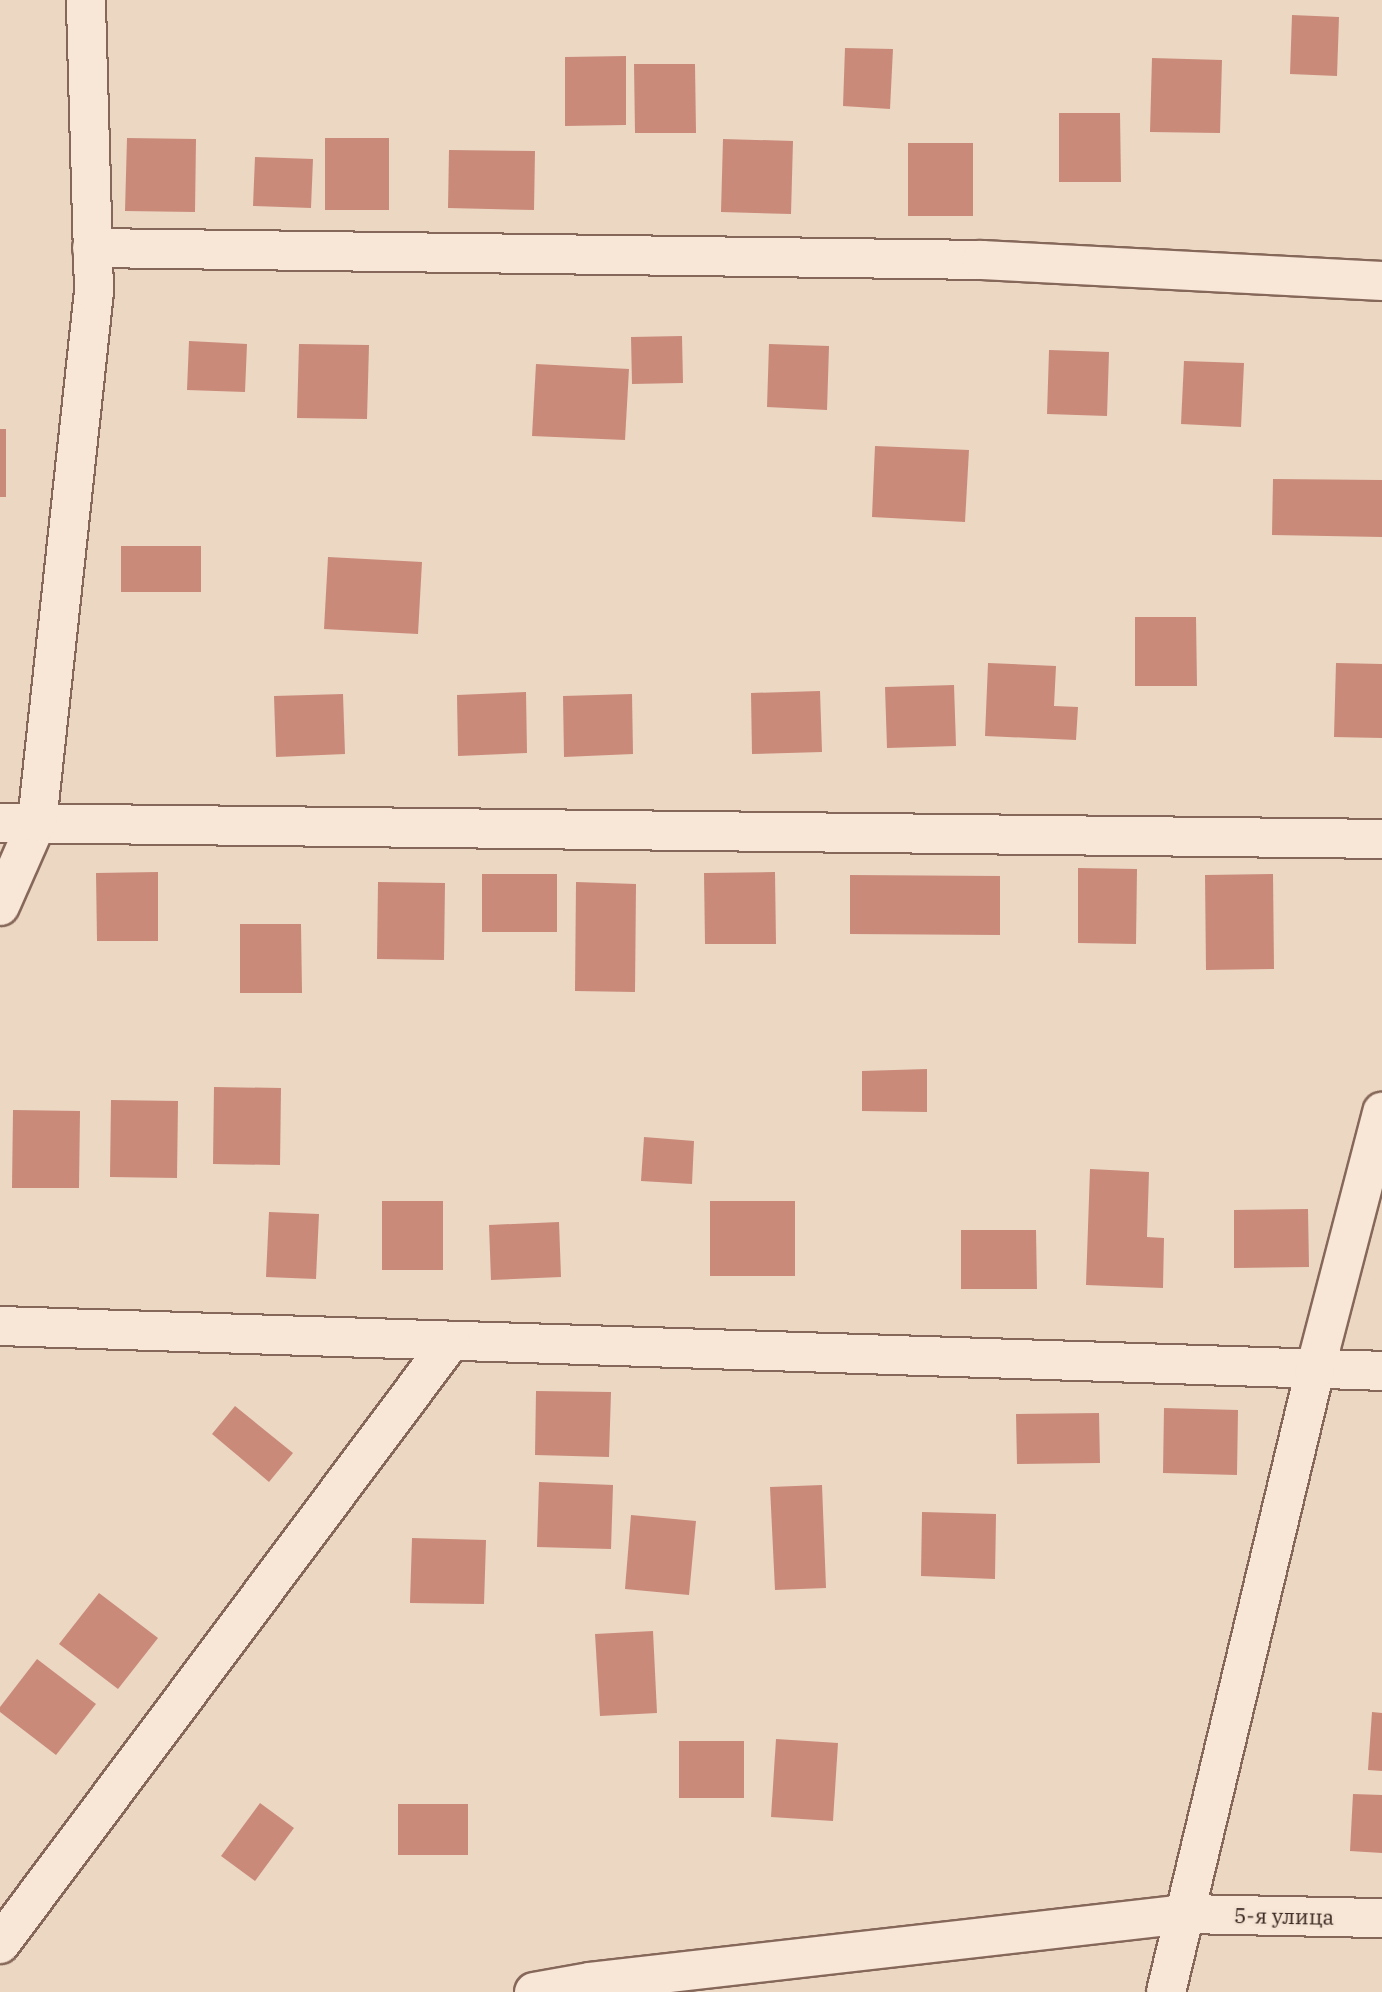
<!DOCTYPE html>
<html>
<head>
<meta charset="utf-8">
<style>
  body { margin:0 }
  #map { position:relative; width:1382px; height:1992px; overflow:hidden; background:#ecd7c3; font-family:"IBM Plex Serif",serif }
  div>[style] { position:absolute }
  .building>* { inset:0; background:#c98a7a }
  .roads { filter:drop-shadow(2px 0 #86685a) drop-shadow(-2px 0 #86685a) drop-shadow(0 2px #86685a) drop-shadow(0 -2px #86685a) }
  .minor>* { height:38px; margin:-19px; padding:0 19px; transform-origin:19px; border-radius:19px; background:#f8e6d6 }
  span { translate:-50% -50%; white-space:nowrap; text-align:center; line-height:1.15; -webkit-text-stroke:5px #f4e3d2; paint-order:stroke }
  .street-label { font-size:21px; color:#36251e }
</style>
</head>
<body>
<div id="map">
  <div class="building">
    <i style="clip-path:polygon(1292px 15px,1339px 17px,1337px 76px,1290px 74px)"></i>
    <i style="clip-path:polygon(845px 48px,893px 49px,890px 109px,843px 106px)"></i>
    <i style="clip-path:polygon(626px 56px,626px 125px,565px 126px,565px 57px)"></i>
    <i style="clip-path:polygon(1152px 58px,1222px 60px,1220px 133px,1150px 132px)"></i>
    <i style="clip-path:polygon(634px 64px,695px 64px,696px 133px,635px 133px)"></i>
    <i style="clip-path:polygon(1059px 113px,1120px 113px,1121px 182px,1059px 182px)"></i>
    <i style="clip-path:polygon(127px 138px,196px 139px,195px 212px,125px 211px)"></i>
    <i style="clip-path:polygon(325px 138px,389px 138px,389px 210px,325px 210px)"></i>
    <i style="clip-path:polygon(723px 139px,793px 141px,791px 214px,721px 212px)"></i>
    <i style="clip-path:polygon(908px 143px,973px 143px,973px 216px,908px 216px)"></i>
    <i style="clip-path:polygon(449px 150px,535px 151px,534px 210px,448px 208px)"></i>
    <i style="clip-path:polygon(255px 157px,313px 159px,311px 208px,253px 206px)"></i>
    <i style="clip-path:polygon(682px 336px,683px 383px,632px 384px,631px 337px)"></i>
    <i style="clip-path:polygon(189px 341px,247px 344px,245px 392px,187px 390px)"></i>
    <i style="clip-path:polygon(299px 344px,369px 345px,367px 419px,297px 418px)"></i>
    <i style="clip-path:polygon(769px 344px,829px 346px,827px 410px,767px 407px)"></i>
    <i style="clip-path:polygon(1049px 350px,1109px 352px,1107px 416px,1047px 414px)"></i>
    <i style="clip-path:polygon(1184px 361px,1244px 363px,1241px 427px,1181px 424px)"></i>
    <i style="clip-path:polygon(536px 364px,629px 369px,625px 440px,532px 436px)"></i>
    <i style="clip-path:polygon(0 429px,6px 429px,6px 497px,0 497px)"></i>
    <i style="clip-path:polygon(875px 446px,969px 450px,965px 522px,872px 517px)"></i>
    <i style="clip-path:polygon(1273px 479px,1382px 480px,1382px 537px,1272px 535px)"></i>
    <i style="clip-path:polygon(121px 546px,201px 546px,201px 592px,121px 592px)"></i>
    <i style="clip-path:polygon(328px 557px,422px 562px,418px 634px,324px 629px)"></i>
    <i style="clip-path:polygon(1135px 617px,1196px 617px,1197px 686px,1135px 686px)"></i>
    <i style="clip-path:polygon(988px 663px,1056px 666px,1054px 706px,1078px 707px,1076px 740px,985px 736px)"></i>
    <i style="clip-path:polygon(1336px 663px,1382px 664px,1382px 738px,1334px 737px)"></i>
    <i style="clip-path:polygon(954px 685px,956px 746px,887px 748px,885px 687px)"></i>
    <i style="clip-path:polygon(820px 691px,822px 752px,752px 754px,751px 693px)"></i>
    <i style="clip-path:polygon(526px 692px,527px 753px,458px 756px,457px 695px)"></i>
    <i style="clip-path:polygon(343px 694px,345px 754px,276px 757px,274px 696px)"></i>
    <i style="clip-path:polygon(632px 694px,633px 754px,564px 757px,563px 696px)"></i>
    <i style="clip-path:polygon(1078px 868px,1137px 869px,1136px 944px,1078px 943px)"></i>
    <i style="clip-path:polygon(158px 872px,158px 941px,97px 941px,96px 873px)"></i>
    <i style="clip-path:polygon(775px 872px,776px 944px,705px 944px,704px 873px)"></i>
    <i style="clip-path:polygon(482px 874px,557px 874px,557px 932px,482px 932px)"></i>
    <i style="clip-path:polygon(1273px 874px,1274px 969px,1206px 970px,1205px 875px)"></i>
    <i style="clip-path:polygon(850px 875px,1000px 876px,1000px 935px,850px 934px)"></i>
    <i style="clip-path:polygon(378px 882px,445px 883px,444px 960px,377px 959px)"></i>
    <i style="clip-path:polygon(576px 882px,636px 884px,635px 992px,575px 991px)"></i>
    <i style="clip-path:polygon(240px 924px,301px 924px,302px 993px,240px 993px)"></i>
    <i style="clip-path:polygon(927px 1069px,927px 1112px,862px 1111px,862px 1071px)"></i>
    <i style="clip-path:polygon(214px 1087px,281px 1088px,280px 1165px,213px 1164px)"></i>
    <i style="clip-path:polygon(111px 1100px,178px 1101px,177px 1178px,110px 1177px)"></i>
    <i style="clip-path:polygon(13px 1110px,80px 1111px,79px 1188px,12px 1188px)"></i>
    <i style="clip-path:polygon(644px 1137px,694px 1141px,692px 1184px,641px 1181px)"></i>
    <i style="clip-path:polygon(1090px 1169px,1149px 1172px,1147px 1237px,1164px 1238px,1163px 1288px,1086px 1285px)"></i>
    <i style="clip-path:polygon(382px 1201px,443px 1201px,443px 1270px,382px 1270px)"></i>
    <i style="clip-path:polygon(710px 1201px,795px 1201px,795px 1276px,710px 1276px)"></i>
    <i style="clip-path:polygon(1308px 1209px,1309px 1267px,1234px 1268px,1234px 1210px)"></i>
    <i style="clip-path:polygon(269px 1212px,319px 1214px,316px 1279px,266px 1277px)"></i>
    <i style="clip-path:polygon(559px 1222px,561px 1277px,491px 1280px,489px 1225px)"></i>
    <i style="clip-path:polygon(961px 1230px,1036px 1230px,1037px 1289px,961px 1289px)"></i>
    <i style="clip-path:polygon(536px 1391px,611px 1392px,609px 1457px,535px 1455px)"></i>
    <i style="clip-path:polygon(235px 1406px,293px 1453px,269px 1482px,212px 1434px)"></i>
    <i style="clip-path:polygon(1164px 1408px,1238px 1410px,1237px 1475px,1163px 1473px)"></i>
    <i style="clip-path:polygon(1099px 1413px,1100px 1463px,1017px 1464px,1016px 1414px)"></i>
    <i style="clip-path:polygon(539px 1482px,613px 1485px,611px 1549px,537px 1547px)"></i>
    <i style="clip-path:polygon(822px 1485px,826px 1588px,775px 1590px,770px 1487px)"></i>
    <i style="clip-path:polygon(922px 1512px,996px 1514px,995px 1579px,921px 1576px)"></i>
    <i style="clip-path:polygon(631px 1515px,696px 1521px,689px 1595px,625px 1589px)"></i>
    <i style="clip-path:polygon(412px 1538px,486px 1540px,484px 1604px,410px 1603px)"></i>
    <i style="clip-path:polygon(99px 1593px,158px 1638px,118px 1689px,59px 1644px)"></i>
    <i style="clip-path:polygon(653px 1631px,657px 1713px,600px 1716px,595px 1634px)"></i>
    <i style="clip-path:polygon(37px 1659px,96px 1704px,56px 1755px,0 1712px,0 1707px)"></i>
    <i style="clip-path:polygon(1372px 1712px,1382px 1713px,1382px 1771px,1368px 1770px)"></i>
    <i style="clip-path:polygon(776px 1739px,838px 1743px,833px 1821px,771px 1817px)"></i>
    <i style="clip-path:polygon(679px 1741px,744px 1741px,744px 1798px,679px 1798px)"></i>
    <i style="clip-path:polygon(1353px 1794px,1382px 1795px,1382px 1853px,1350px 1851px)"></i>
    <i style="clip-path:polygon(260px 1803px,294px 1828px,255px 1881px,221px 1856px)"></i>
    <i style="clip-path:polygon(398px 1804px,468px 1804px,468px 1855px,398px 1855px)"></i>
  </div>
  <div class="roads">
    <div class="minor">
      <i style="left:92px;top:248px;width:890px;rotate:0.77deg"></i>
      <i style="left:982px;top:260px;width:401px;rotate:3deg"></i>
      <i style="left:0;top:823px;width:1382px;rotate:0.66deg"></i>
      <i style="left:0;top:906px;width:92px;rotate:-66.2deg"></i>
      <i style="left:37px;top:822px;width:534px;rotate:-83.87deg"></i>
      <i style="left:94px;top:291px;width:291px;rotate:-91.6deg"></i>
      <i style="left:0;top:1326px;width:1383px;rotate:1.86deg"></i>
      <i style="left:0;top:1944px;width:752px;rotate:-53.22deg"></i>
      <i style="left:534px;top:1992px;width:57px;rotate:-10.1deg"></i>
      <i style="left:590px;top:1982px;width:600px;rotate:-6.51deg"></i>
      <i style="left:1186px;top:1914px;width:196px;rotate:1.2deg"></i>
      <i style="left:1166px;top:1992px;width:640px;rotate:-76.53deg"></i>
      <i style="left:1315px;top:1370px;width:267px;rotate:-75.4deg"></i>
    </div>
  </div>
  <div class="street-label">
    <span style="left:1284px;top:1916px;rotate:1deg">5-я улица</span>
  </div>
</div>
</body>
</html>
